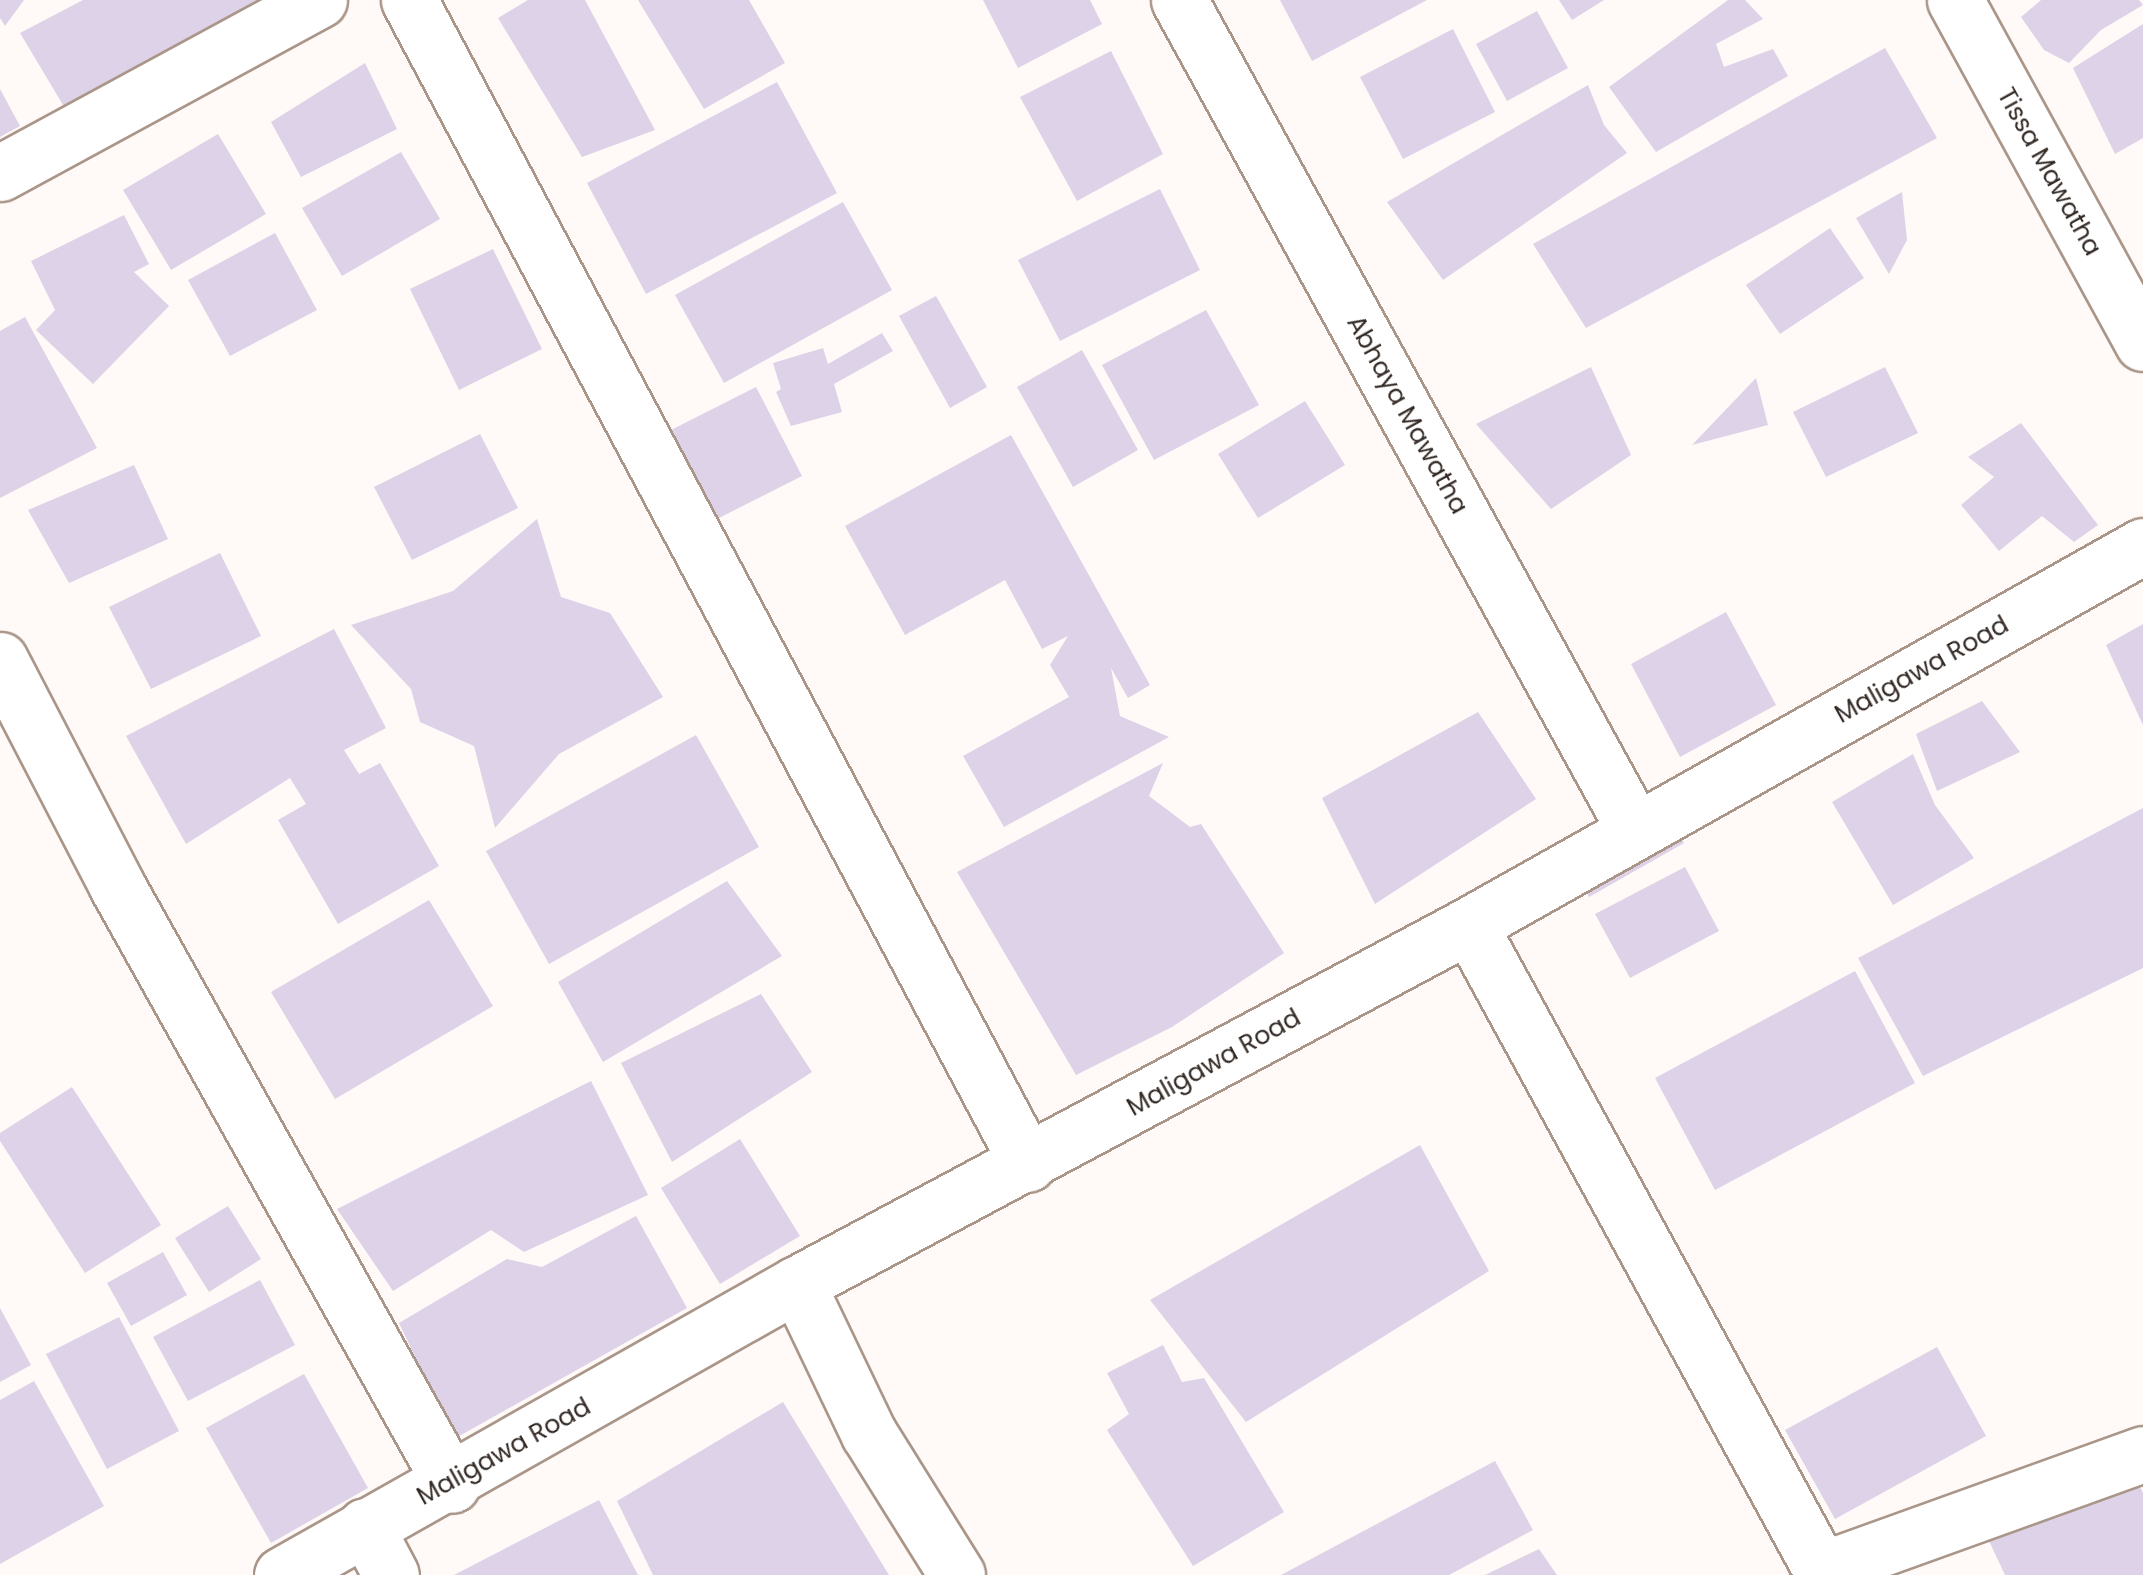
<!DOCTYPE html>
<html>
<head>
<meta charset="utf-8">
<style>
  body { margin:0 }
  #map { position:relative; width:2143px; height:1575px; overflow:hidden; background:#fffaf7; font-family:Poppins,sans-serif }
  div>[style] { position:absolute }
  .building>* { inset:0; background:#ddd2e7 }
  .roads { filter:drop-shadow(2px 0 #aa9689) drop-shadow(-2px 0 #aa9689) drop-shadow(0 2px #aa9689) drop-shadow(0 -2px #aa9689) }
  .minor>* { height:55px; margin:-27.5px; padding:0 27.5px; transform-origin:27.5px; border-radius:27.5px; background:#fff }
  span { translate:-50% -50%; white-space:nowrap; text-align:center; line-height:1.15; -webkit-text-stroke:10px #fff; paint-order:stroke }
  .street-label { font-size:25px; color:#322924 }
</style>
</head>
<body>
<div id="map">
  <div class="building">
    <i style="clip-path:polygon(0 0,24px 0,5px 26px,0 18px)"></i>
    <i style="clip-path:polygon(83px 0,263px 0,69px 115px,20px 33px)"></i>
    <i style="clip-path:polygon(528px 0,585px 0,655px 130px,582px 157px,498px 18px)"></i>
    <i style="clip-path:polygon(638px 0,749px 0,785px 63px,704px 109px)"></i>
    <i style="clip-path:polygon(983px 0,1090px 0,1102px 24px,1018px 68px)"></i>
    <i style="clip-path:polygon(1280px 0,1427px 0,1312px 61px)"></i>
    <i style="clip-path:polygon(1559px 0,1604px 0,1572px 20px)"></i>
    <i style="clip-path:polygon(1728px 0,1745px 0,1763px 19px,1716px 44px,1724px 67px,1773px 49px,1788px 76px,1656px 152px,1609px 87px)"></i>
    <i style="clip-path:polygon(2041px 0,2139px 0,2143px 5px,2101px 30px,2069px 63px,2044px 50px,2021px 17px)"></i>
    <i style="clip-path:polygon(1537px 11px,1568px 68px,1507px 101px,1476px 44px)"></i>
    <i style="clip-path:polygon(2143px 24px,2143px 138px,2115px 154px,2073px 68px)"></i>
    <i style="clip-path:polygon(1453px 29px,1495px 112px,1403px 159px,1360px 77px)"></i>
    <i style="clip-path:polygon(1885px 48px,1937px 138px,1586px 328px,1533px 244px)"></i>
    <i style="clip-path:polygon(1111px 51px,1163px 154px,1077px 201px,1020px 97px)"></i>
    <i style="clip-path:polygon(365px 63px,397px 129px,301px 177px,271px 122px)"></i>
    <i style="clip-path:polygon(777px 82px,837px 193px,646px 294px,587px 183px)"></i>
    <i style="clip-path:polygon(1588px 85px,1604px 125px,1627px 153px,1443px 280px,1387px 202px)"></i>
    <i style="clip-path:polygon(0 89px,20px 126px,0 137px)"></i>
    <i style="clip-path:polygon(218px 134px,266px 214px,171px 270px,123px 190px)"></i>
    <i style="clip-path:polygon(401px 152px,440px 219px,342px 276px,302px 208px)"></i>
    <i style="clip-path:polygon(1160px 189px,1200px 270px,1060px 341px,1018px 260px)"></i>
    <i style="clip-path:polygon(1902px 192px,1907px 240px,1889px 274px,1856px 218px)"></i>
    <i style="clip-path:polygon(843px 202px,892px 290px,724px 383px,675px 295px)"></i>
    <i style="clip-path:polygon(124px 215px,149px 264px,134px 272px,169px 306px,93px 384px,36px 330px,55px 310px,31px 261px)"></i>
    <i style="clip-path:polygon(1830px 228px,1864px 278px,1780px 334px,1746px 285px)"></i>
    <i style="clip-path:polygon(275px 233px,317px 310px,230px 356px,188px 280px)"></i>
    <i style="clip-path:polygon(493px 249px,542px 349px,459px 390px,410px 289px)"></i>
    <i style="clip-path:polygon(936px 296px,987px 387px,950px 408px,899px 316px)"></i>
    <i style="clip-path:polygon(1206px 310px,1259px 405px,1154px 460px,1102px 365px)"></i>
    <i style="clip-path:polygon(25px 317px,97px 448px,0 498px,0 331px)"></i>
    <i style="clip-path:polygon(882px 333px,893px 351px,834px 384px,842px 412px,791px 426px,776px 392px,781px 389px,773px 363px,823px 348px,828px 364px)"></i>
    <i style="clip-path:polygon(1082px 350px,1138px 450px,1073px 487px,1017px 387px)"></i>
    <i style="clip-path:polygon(1591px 367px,1631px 455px,1551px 509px,1476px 424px)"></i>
    <i style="clip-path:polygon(1885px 367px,1918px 433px,1826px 477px,1793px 412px)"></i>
    <i style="clip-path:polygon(1756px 378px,1768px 425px,1692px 445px)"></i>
    <i style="clip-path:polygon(756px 387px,802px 476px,717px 519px,671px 430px)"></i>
    <i style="clip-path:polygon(1305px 401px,1345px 465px,1258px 518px,1218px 454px)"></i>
    <i style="clip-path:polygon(2021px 423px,2098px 525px,2074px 542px,2042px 516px,1999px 551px,1961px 505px,1994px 477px,1968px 457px)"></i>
    <i style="clip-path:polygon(480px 434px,518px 508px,412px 560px,374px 487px)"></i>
    <i style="clip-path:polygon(1011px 435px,1150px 685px,1128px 698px,1111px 668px,1120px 716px,1169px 737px,1004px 827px,963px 756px,1069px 697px,1050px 665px,1068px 636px,1042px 649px,1005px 580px,905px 635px,845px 526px)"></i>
    <i style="clip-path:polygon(134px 465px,168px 539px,69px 583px,28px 510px)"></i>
    <i style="clip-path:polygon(537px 519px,561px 597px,610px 613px,663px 697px,559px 754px,495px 828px,474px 746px,420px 722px,411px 689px,351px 625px,453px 591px)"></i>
    <i style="clip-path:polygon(220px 553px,261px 636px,151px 689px,109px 607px)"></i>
    <i style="clip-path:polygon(1726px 612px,1776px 705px,1680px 757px,1631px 664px)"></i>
    <i style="clip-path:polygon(2143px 624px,2143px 725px,2106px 645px)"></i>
    <i style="clip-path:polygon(334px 629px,386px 728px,344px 750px,359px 774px,380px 763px,439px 866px,338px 924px,278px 820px,306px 804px,290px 778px,186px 844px,126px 736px)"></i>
    <i style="clip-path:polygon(1982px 701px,2020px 752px,1937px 791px,1916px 734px)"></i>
    <i style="clip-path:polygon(1478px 712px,1536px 799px,1375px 904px,1322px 798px)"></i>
    <i style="clip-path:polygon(696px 735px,759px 847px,549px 964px,486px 851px)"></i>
    <i style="clip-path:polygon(1913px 754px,1935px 805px,1974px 858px,1893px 905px,1832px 802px)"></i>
    <i style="clip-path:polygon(1163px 763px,1149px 796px,1190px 827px,1201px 824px,1284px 953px,1172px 1027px,1076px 1075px,957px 872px)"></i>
    <i style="clip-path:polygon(2143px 808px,2143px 968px,1923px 1076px,1858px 958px)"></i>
    <i style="clip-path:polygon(1668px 815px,1684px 843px,1589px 897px,1573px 868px)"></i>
    <i style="clip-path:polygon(1685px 867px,1719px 931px,1630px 978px,1595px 914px)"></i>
    <i style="clip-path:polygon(727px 881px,782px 956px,603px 1062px,558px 982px)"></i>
    <i style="clip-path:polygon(429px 900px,493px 1006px,335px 1099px,271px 992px)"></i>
    <i style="clip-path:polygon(1855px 971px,1915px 1083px,1715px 1190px,1655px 1078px)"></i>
    <i style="clip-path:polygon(761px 994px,812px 1072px,672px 1162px,621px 1063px)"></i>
    <i style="clip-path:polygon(591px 1081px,648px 1195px,524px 1252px,491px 1230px,393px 1291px,337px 1209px)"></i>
    <i style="clip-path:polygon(72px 1087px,161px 1225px,85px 1273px,0 1141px,0 1133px)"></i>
    <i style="clip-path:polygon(740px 1139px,800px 1236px,720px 1284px,661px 1188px)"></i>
    <i style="clip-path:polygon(1420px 1145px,1489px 1271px,1246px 1422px,1150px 1300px)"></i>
    <i style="clip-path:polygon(228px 1206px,261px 1259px,209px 1292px,175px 1238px)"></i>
    <i style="clip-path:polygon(636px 1216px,687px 1308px,454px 1439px,399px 1323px,507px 1259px,542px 1267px)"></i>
    <i style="clip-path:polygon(163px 1252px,187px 1295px,131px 1326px,107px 1283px)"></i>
    <i style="clip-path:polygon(260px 1280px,295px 1345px,188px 1401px,153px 1337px)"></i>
    <i style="clip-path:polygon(0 1308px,31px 1365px,0 1382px)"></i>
    <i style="clip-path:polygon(119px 1317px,179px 1431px,107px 1469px,46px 1354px)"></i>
    <i style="clip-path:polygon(1163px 1345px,1182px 1382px,1204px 1378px,1284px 1512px,1193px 1566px,1107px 1430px,1129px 1414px,1107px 1373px)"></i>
    <i style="clip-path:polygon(1937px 1347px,1986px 1436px,1835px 1519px,1785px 1430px)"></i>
    <i style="clip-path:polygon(304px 1374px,368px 1488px,271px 1543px,206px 1428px)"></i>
    <i style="clip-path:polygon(34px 1381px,104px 1506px,0 1564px,0 1400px)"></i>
    <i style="clip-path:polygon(783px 1402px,889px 1575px,653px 1575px,617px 1501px)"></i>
    <i style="clip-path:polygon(1495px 1461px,1533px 1530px,1449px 1575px,1281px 1575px)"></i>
    <i style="clip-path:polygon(2133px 1473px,2143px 1493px,2143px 1575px,2005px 1575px,1989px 1541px)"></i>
    <i style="clip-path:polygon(599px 1500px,638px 1575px,454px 1575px)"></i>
    <i style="clip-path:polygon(1539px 1549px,1557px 1575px,1485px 1575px)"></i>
  </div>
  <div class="roads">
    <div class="minor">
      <i style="left:409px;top:0;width:1318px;rotate:62deg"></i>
      <i style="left:1179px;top:0;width:947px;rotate:61.22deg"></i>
      <i style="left:1955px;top:0;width:391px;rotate:61.3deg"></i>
      <i style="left:0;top:173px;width:363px;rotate:-28.5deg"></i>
      <i style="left:0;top:660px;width:254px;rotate:62.6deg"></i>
      <i style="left:117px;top:886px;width:686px;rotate:60.78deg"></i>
      <i style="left:1469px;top:925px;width:741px;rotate:61.36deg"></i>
      <i style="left:797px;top:1284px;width:166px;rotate:64.4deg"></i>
      <i style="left:869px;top:1434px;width:166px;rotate:58deg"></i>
      <i style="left:365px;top:1526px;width:55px;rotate:62deg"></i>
      <i style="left:1821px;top:1570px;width:342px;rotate:-19.8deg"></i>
      <i style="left:282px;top:1575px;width:592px;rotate:-29.47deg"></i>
      <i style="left:797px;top:1284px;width:762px;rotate:-28.11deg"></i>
      <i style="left:1469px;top:925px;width:773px;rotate:-29.35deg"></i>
    </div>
  </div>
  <div class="street-label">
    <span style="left:2049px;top:172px;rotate:61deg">Tissa Mawatha</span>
    <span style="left:1407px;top:415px;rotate:61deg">Abhaya Mawatha</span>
    <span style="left:1922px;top:670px;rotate:-29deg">Maligawa Road</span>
    <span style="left:1214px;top:1063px;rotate:-29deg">Maligawa Road</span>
    <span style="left:504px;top:1452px;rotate:-29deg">Maligawa Road</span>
  </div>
</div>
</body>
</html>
